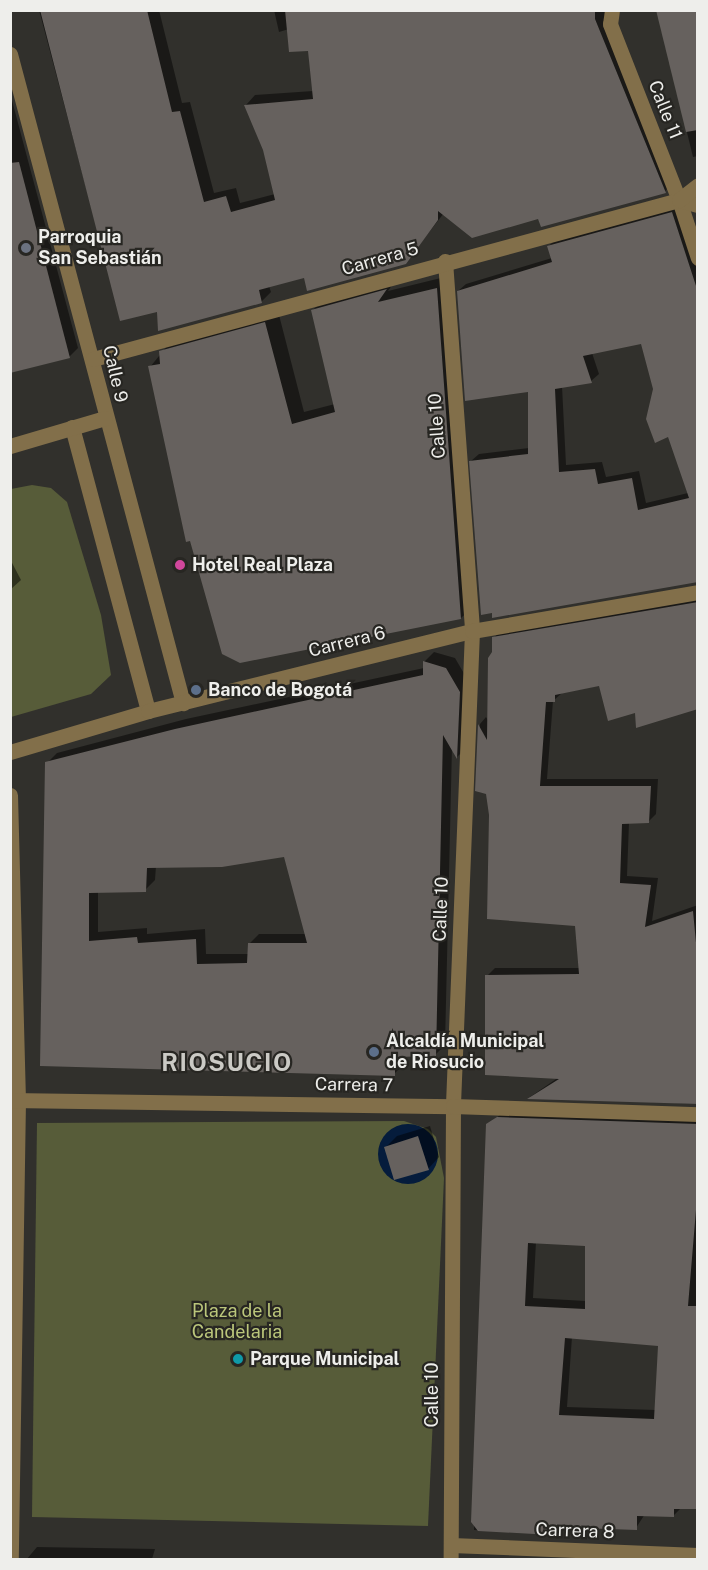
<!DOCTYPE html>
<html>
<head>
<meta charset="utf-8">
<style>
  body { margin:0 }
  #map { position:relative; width:708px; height:1570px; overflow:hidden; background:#31302c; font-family:"Public Sans",sans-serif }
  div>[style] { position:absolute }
  .green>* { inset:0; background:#575c39 }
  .water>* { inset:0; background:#051c3c }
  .round { border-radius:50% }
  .shadow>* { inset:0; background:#0007 }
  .building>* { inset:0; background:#66615e }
  .minor>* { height:15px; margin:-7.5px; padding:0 7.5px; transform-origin:7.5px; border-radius:7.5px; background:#826f4a }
  .dots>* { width:16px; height:16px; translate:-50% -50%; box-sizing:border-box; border:3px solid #272622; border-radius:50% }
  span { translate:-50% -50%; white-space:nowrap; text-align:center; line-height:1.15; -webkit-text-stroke:4.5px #272622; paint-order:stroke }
  .street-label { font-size:18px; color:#eeeeeb }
  .poi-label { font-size:18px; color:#eeeeeb; font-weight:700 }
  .left { translate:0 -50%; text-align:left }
  .park-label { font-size:18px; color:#bbc67b }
  .district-label { font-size:24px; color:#cbcac5; font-weight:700; letter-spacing:1.5px }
  .frame { position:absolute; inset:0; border:12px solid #eeeeeb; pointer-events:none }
</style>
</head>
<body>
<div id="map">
  <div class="green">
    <i style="clip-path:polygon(32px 485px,51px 488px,67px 502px,101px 615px,111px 675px,91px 694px,11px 717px,11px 489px)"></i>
    <i style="clip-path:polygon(404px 1121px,428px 1129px,436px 1137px,444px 1178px,428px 1526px,32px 1517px,37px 1123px)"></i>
  </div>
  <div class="water">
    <i class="round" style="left:378px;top:1124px;width:60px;height:60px"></i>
  </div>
  <div class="shadow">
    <i style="clip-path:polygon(39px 10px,159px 10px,182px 103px,190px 102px,214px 193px,236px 188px,240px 203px,275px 194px,264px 150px,246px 105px,255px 95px,313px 91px,310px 49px,289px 29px,279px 32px,274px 10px,606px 10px,673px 183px,663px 193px,539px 217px,444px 213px,405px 263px,305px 276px,269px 286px,271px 292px,261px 302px,158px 310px,121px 319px)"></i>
    <i style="clip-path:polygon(657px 10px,698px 10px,698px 156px,693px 157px)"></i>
    <i style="clip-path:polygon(10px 93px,78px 348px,69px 357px,10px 372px)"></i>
    <i style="clip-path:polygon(evenodd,677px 206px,698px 255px,698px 581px,471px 461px,479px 454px,529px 448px,529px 391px,458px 291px,466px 284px,552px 258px,549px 246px,556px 239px,677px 206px,642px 342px,688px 493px,646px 503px,639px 471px,606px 477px,602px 462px,566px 465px,562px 386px,591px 381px,599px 374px,592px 353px,642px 342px)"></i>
    <i style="clip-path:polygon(449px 276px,473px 606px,461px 618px,150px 367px,173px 339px,278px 311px,304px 412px,335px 404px,313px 310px,325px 298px,397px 278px,388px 291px)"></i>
    <i style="clip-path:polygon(10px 559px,21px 580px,10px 590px)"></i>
    <i style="clip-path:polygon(698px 596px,698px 707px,637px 711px,601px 685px,562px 693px,553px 701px,547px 779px,658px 779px,656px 814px,648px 822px,629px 823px,627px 876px,658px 878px,652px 921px,698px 905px,698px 1104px,530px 1097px,559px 1077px,487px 976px,495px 968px,580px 968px,577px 925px,491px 815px,487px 793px,479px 792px,480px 724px,486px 717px,489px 722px,494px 638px,501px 630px)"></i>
    <i style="clip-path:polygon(evenodd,434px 652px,455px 658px,469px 682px,466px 748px,457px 757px,452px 747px,445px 1045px,435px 1055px,404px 1055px,404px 1064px,394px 1074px,41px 1065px,47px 763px,57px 753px,186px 719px,424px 668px,424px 662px,434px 652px,285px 855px,307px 934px,259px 934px,249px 944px,249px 954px,206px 954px,205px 929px,147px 934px,147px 928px,98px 932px,98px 891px,145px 890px,155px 880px,156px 866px,285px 855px)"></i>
    <i style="clip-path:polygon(evenodd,507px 1109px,698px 1114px,698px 1284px,682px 1507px,673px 1516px,645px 1514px,636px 1528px,559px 1525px,551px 1533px,474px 1530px,477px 1368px,488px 1125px,507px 1109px,536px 1242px,587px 1245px,586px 1301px,533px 1298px,536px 1242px,507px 1109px,572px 1337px,660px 1345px,656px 1410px,567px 1407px,572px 1337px)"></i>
    <i style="clip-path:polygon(430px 1126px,439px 1157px,428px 1169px,385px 1148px,397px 1136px)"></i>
    <i style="clip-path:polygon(37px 1547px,155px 1549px,152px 1559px,171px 1560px,26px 1560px)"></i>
  </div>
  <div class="building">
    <i style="clip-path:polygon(40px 10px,147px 10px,172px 112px,180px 111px,204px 202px,226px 196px,231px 212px,275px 200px,263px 150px,244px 105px,313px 99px,308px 51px,289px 52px,285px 10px,595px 10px,595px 19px,666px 193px,541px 227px,538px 219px,472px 238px,438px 211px,438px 220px,406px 264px,307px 291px,304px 278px,259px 290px,262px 303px,158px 331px,157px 312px,120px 321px)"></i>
    <i style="clip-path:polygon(656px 10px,698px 10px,698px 130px,686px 132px)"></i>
    <i style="clip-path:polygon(19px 162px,70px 358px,10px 373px,10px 163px)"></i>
    <i style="clip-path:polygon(evenodd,672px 212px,698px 292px,698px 582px,492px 618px,492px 613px,481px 615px,469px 461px,528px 454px,528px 392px,465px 401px,457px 291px,552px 262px,547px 246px,672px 212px,641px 344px,653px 389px,646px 419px,655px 443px,668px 437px,689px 498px,638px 510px,632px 478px,598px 484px,595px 469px,559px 472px,555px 389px,592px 383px,583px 356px,641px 344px)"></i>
    <i style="clip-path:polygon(437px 288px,461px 619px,240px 663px,222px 654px,190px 541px,186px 542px,148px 366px,160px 364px,159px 351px,265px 322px,292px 424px,335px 412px,311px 310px,387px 289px,378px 302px)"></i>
    <i style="clip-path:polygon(698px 602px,698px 709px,636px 728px,635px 713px,608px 721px,599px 686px,555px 695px,555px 702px,546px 702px,540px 786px,651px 786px,649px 823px,622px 824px,620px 883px,651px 885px,645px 927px,693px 911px,698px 964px,698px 1104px,527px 1099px,559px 1079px,485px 1075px,485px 975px,579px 974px,575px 926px,487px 919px,489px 815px,486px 794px,475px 791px,478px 724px,487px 740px,488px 658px,492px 652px,492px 637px)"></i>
    <i style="clip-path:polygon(evenodd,423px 661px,446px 668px,460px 692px,457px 759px,443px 735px,436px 1056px,395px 1057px,395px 1076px,40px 1066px,45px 762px,175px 729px,423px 675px,423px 661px,284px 857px,307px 943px,248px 943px,247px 963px,197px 964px,196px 939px,138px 943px,137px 937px,89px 941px,89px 893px,146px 892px,147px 868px,222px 867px,284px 857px)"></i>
    <i style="clip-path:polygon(evenodd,497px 1117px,698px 1124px,698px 1186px,688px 1306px,698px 1306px,698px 1509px,674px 1509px,674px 1517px,637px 1516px,637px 1530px,552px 1527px,552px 1535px,478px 1531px,471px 1522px,486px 1124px,497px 1117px,528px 1243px,585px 1246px,585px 1309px,525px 1306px,528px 1243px,497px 1117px,565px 1338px,658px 1346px,654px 1419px,559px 1415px,565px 1338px)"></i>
    <i style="clip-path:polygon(418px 1136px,429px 1170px,394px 1180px,384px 1147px)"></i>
  </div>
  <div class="minor">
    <i style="left:612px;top:10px;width:14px;rotate:98deg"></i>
    <i style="left:610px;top:24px;width:189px;rotate:68.6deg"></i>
    <i style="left:679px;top:200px;width:61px;rotate:71.9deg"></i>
    <i style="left:10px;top:54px;width:672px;rotate:75.07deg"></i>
    <i style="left:679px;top:200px;width:20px;rotate:15deg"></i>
    <i style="left:445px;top:261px;width:371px;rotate:85.8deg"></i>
    <i style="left:472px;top:631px;width:475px;rotate:92.3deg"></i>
    <i style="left:453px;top:1106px;width:454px;rotate:90.3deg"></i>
    <i style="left:93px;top:359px;width:607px;rotate:-15.18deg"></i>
    <i style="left:679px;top:200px;width:24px;rotate:-38deg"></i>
    <i style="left:72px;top:427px;width:294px;rotate:75deg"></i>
    <i style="left:10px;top:446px;width:99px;rotate:-16.4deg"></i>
    <i style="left:10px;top:752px;width:144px;rotate:-16.5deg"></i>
    <i style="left:148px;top:711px;width:334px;rotate:-13.9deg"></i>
    <i style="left:472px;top:631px;width:229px;rotate:-9.8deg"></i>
    <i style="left:10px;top:795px;width:305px;rotate:88.5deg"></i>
    <i style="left:18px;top:1100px;width:460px;rotate:90.9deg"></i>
    <i style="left:10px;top:1100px;width:443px;rotate:0.8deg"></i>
    <i style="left:453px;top:1106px;width:245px;rotate:1.9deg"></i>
    <i style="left:451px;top:1545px;width:247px;rotate:2.3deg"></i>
  </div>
  <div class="dots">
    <i style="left:26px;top:248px;background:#6b7280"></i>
    <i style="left:180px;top:565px;background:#d1479c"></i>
    <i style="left:196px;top:690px;background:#5c6f8a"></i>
    <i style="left:374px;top:1052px;background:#5c6f8a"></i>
    <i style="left:238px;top:1359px;background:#0f9aa8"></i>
  </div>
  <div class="street-label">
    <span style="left:665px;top:110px;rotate:68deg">Calle 11</span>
    <span style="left:380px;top:259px;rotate:-16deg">Carrera 5</span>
    <span style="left:115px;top:374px;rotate:77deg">Calle 9</span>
    <span style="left:437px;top:426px;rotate:-94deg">Calle 10</span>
    <span style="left:347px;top:642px;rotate:-14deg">Carrera 6</span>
    <span style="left:441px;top:909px;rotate:-88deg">Calle 10</span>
    <span style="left:354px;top:1085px;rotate:1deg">Carrera 7</span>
    <span style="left:432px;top:1395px;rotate:-90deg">Calle 10</span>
    <span style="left:575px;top:1531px;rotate:2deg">Carrera 8</span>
  </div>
  <div class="poi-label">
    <span class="left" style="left:38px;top:248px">Parroquia<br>San Sebastián</span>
    <span class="left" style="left:192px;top:565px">Hotel Real Plaza</span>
    <span class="left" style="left:208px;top:690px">Banco de Bogotá</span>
    <span class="left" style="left:386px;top:1052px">Alcaldía Municipal<br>de Riosucio</span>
    <span class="left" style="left:250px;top:1359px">Parque Municipal</span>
  </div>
  <div class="park-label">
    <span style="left:237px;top:1322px">Plaza de la<br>Candelaria</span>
  </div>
  <div class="district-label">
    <span style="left:227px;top:1063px">RIOSUCIO</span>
  </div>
  <div class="frame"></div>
</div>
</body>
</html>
